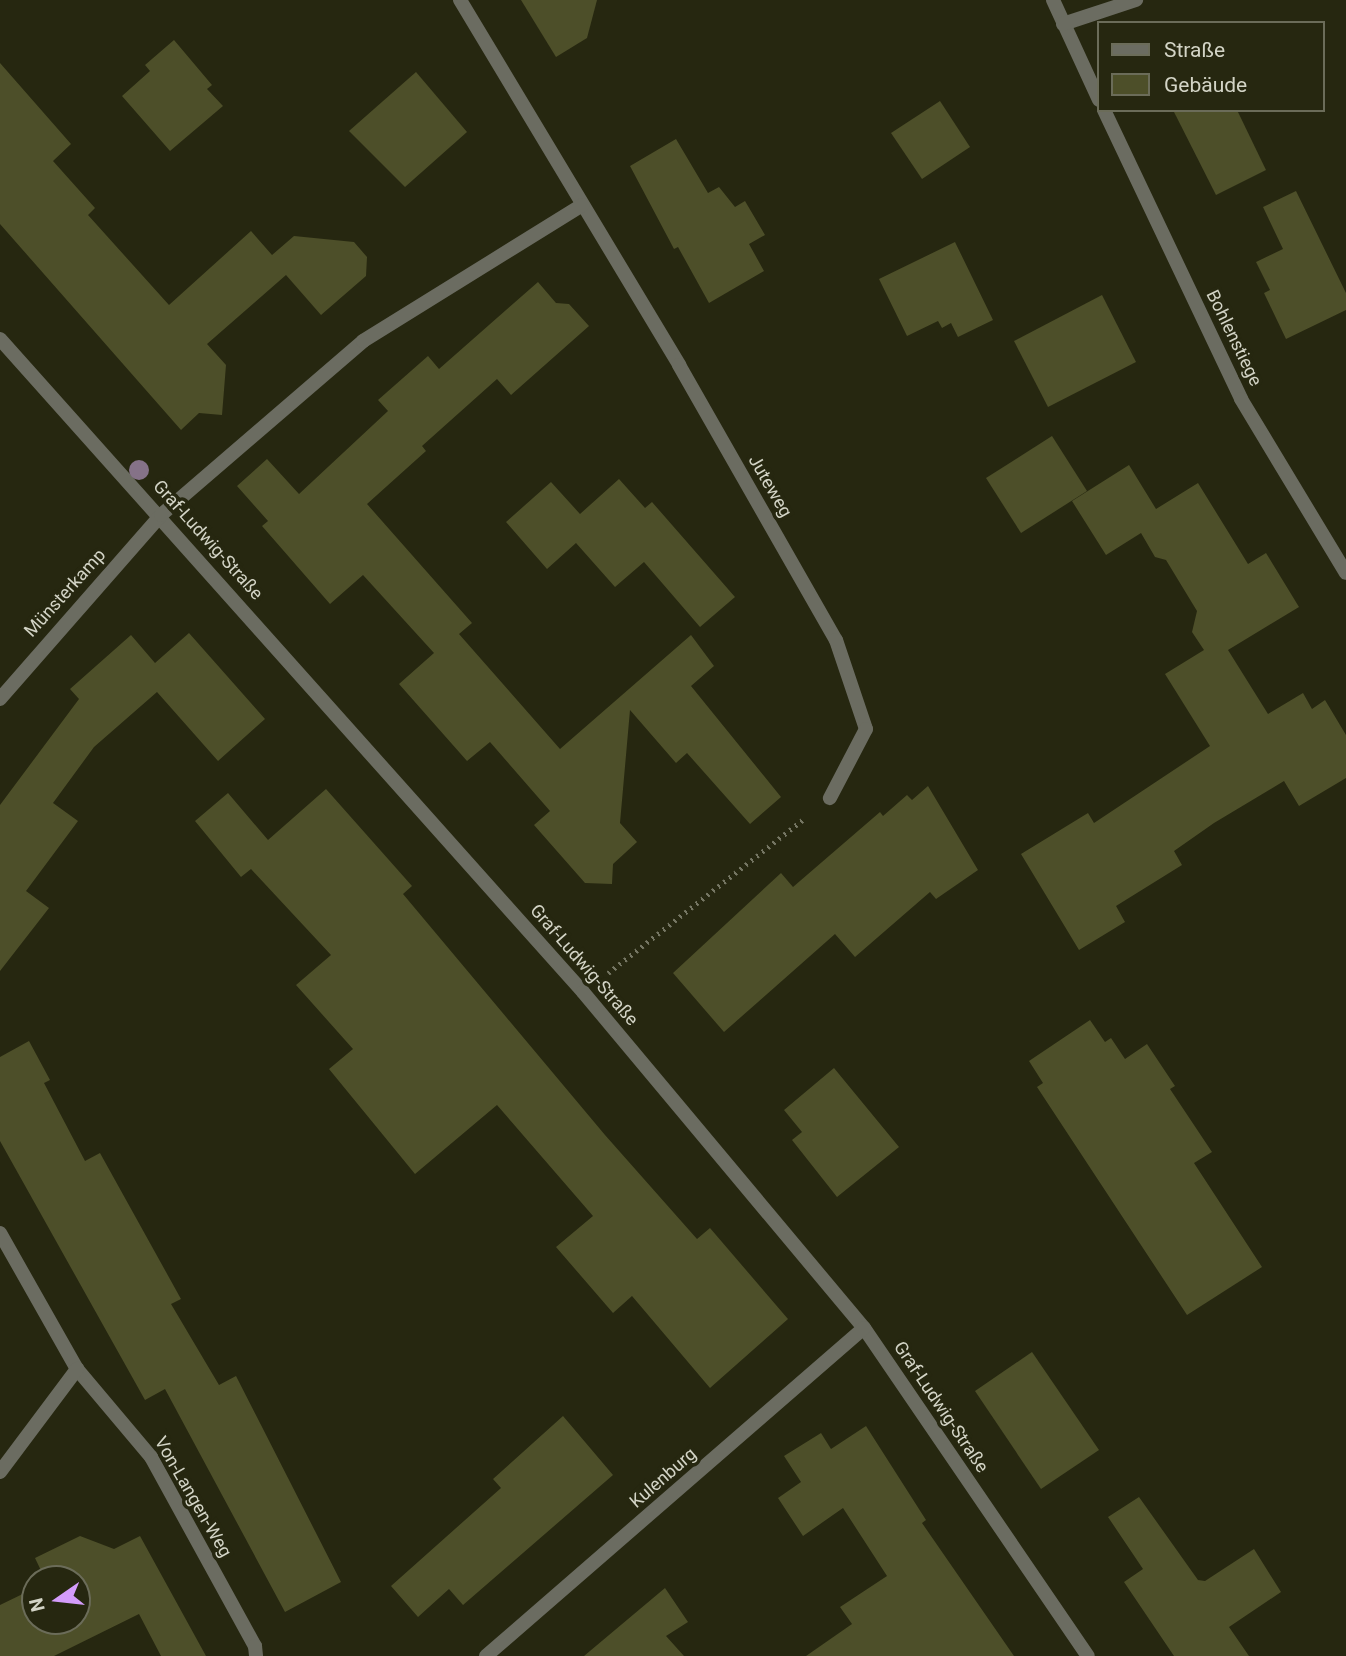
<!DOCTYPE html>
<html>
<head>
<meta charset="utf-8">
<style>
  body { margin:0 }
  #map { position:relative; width:1346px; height:1656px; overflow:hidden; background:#262710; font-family:Roboto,sans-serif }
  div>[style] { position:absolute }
  .building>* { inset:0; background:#4d4f29 }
  .path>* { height:4.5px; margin-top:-2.25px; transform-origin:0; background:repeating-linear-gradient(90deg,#757663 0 2px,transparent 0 7px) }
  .minor>* { height:14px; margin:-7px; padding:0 7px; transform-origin:7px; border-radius:7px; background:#6b6c61 }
  .trees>* { width:20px; height:20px; margin:-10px; border-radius:50%; background:#857288 }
  span { translate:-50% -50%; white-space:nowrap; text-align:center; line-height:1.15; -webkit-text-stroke:7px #262710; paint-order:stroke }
  .street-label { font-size:18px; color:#d3d4c6 }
  .legend { position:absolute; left:1097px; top:21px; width:228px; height:91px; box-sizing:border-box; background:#262710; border:2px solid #6b6c59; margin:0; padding:9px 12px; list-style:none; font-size:21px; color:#d3d4c6 }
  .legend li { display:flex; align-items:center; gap:14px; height:35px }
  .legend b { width:35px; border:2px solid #6b6c59 }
  .north { position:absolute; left:21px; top:1565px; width:70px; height:70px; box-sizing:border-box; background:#262710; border:2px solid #6b6c59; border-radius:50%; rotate:256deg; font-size:19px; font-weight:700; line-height:28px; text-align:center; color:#d3d4c6 }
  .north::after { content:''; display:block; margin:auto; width:24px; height:32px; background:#d49cfb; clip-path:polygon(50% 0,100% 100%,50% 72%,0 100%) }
</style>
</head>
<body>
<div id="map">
  <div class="building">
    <i style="clip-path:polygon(521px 0,597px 0,587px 38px,556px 57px)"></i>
    <i style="clip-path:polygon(174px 40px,212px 85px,207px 89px,223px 106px,170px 151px,122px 96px,150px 71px,145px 65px)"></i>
    <i style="clip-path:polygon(0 63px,71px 144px,53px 161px,95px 208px,88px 215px,169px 305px,251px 231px,272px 255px,294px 236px,354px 242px,367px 257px,366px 276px,321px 315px,286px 275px,207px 344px,226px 365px,222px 415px,199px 413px,181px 430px,0 224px)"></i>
    <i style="clip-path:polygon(416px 72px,467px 132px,405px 187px,349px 131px)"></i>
    <i style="clip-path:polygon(940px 101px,970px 147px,922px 179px,891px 133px)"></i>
    <i style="clip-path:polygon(1173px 110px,1237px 110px,1266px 170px,1216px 195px)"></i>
    <i style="clip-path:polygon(676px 139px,708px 193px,719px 187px,735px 207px,745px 201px,765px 235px,749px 244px,764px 271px,709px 303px,678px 247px,674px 249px,630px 166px)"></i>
    <i style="clip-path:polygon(1296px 191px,1346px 293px,1346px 310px,1286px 339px,1264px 293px,1270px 290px,1256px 262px,1283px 249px,1263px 207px)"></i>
    <i style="clip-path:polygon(955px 242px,993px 320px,958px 337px,951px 323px,942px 328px,938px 321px,907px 336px,879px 279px)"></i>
    <i style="clip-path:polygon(538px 282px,556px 303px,569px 304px,589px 326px,511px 395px,497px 379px,422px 446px,426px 451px,367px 504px,472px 623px,459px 634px,560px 749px,691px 635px,714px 666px,691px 686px,781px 797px,750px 824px,687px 753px,676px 763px,630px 710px,620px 823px,637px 842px,613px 864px,612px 884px,585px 883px,534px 825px,550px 811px,490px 742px,467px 761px,399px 684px,434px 653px,363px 575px,330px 604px,262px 526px,268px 521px,237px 486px,267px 459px,299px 494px,388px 411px,378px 400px,428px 356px,439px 369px)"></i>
    <i style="clip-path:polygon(1102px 295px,1136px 362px,1048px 407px,1014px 341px)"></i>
    <i style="clip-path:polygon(1052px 436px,1087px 491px,1021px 533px,986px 478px)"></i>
    <i style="clip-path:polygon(1129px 465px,1156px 509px,1198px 483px,1248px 564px,1266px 553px,1299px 607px,1228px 650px,1268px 714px,1303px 693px,1312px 709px,1325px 700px,1346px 735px,1346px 778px,1299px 806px,1284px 781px,1214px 823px,1174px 851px,1182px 865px,1116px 906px,1125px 922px,1079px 950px,1021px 854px,1088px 813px,1094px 823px,1210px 746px,1165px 674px,1204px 650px,1192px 632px,1197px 611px,1166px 560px,1155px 557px,1141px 533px,1106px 555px,1072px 501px)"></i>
    <i style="clip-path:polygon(619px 479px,645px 508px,652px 502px,735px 597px,700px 627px,644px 562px,615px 587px,576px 543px,547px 569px,506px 522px,551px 482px,580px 514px)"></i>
    <i style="clip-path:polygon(189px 633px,265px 719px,218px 761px,157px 692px,94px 747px,53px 803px,78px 821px,26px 891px,49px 908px,0 971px,0 805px,79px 699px,70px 689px,131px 635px,155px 663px)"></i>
    <i style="clip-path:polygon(928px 786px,978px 870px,936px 899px,930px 892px,855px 957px,835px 934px,724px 1032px,673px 973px,781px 873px,793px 887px,880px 812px,883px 816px,907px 795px,912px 800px)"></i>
    <i style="clip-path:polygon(326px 789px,412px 886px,403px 894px,605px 1135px,697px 1239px,710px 1228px,788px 1319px,710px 1388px,632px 1296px,613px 1313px,556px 1247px,593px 1216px,497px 1105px,415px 1174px,329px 1069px,353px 1049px,296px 985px,331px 955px,251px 869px,241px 877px,195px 821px,228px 793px,268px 840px)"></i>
    <i style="clip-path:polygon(1090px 1020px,1105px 1042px,1111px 1038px,1125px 1059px,1147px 1044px,1175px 1086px,1170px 1089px,1212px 1152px,1194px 1163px,1262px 1267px,1187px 1315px,1037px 1087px,1043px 1083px,1029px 1061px)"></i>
    <i style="clip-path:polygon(29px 1041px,50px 1080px,44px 1083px,85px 1161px,100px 1153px,181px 1299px,171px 1304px,219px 1385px,236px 1376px,341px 1582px,285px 1612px,165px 1389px,145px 1400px,0 1141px,0 1057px)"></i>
    <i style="clip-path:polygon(834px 1068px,899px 1147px,837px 1197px,792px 1140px,802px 1132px,784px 1110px)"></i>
    <i style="clip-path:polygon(1032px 1352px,1099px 1450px,1041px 1489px,975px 1391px)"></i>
    <i style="clip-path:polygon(563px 1416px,613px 1475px,463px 1605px,449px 1589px,418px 1617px,391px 1586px,501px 1488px,493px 1479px)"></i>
    <i style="clip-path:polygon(866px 1426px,926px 1520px,922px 1523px,1014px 1656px,806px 1656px,852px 1624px,840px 1607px,887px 1576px,843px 1508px,803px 1536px,778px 1498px,801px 1482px,784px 1456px,821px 1433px,831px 1449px)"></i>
    <i style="clip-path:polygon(1139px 1497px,1198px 1580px,1205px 1581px,1254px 1549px,1281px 1592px,1229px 1627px,1249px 1656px,1174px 1656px,1124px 1582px,1143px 1569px,1108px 1517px)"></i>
    <i style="clip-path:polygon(80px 1536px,114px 1549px,140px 1536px,206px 1656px,161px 1656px,139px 1614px,54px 1656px,0 1656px,0 1605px,35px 1588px,35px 1621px,77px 1621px,77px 1579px,45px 1579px,35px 1558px)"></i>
    <i style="clip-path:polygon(665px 1588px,688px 1622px,666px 1636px,684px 1656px,584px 1656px)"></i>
  </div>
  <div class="path">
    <i style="left:608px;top:973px;width:251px;rotate:-38.2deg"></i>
  </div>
  <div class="minor">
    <i style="left:460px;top:0;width:426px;rotate:59deg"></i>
    <i style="left:679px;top:365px;width:317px;rotate:60.3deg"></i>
    <i style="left:836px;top:640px;width:94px;rotate:71.4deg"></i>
    <i style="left:866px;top:729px;width:78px;rotate:117.6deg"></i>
    <i style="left:1053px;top:0;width:110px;rotate:65.3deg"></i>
    <i style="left:1063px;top:24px;width:77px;rotate:-18.2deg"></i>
    <i style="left:1104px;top:110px;width:320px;rotate:64.6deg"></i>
    <i style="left:1241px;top:399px;width:203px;rotate:58.9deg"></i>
    <i style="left:0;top:339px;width:875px;rotate:48.24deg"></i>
    <i style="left:583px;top:992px;width:438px;rotate:50.1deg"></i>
    <i style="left:864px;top:1328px;width:397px;rotate:55.7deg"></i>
    <i style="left:0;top:699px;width:244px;rotate:-48.8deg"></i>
    <i style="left:161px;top:515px;width:267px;rotate:-40.7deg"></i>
    <i style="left:363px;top:341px;width:258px;rotate:-31.8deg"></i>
    <i style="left:0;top:1233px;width:156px;rotate:60.5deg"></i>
    <i style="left:77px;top:1369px;width:115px;rotate:49.9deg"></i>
    <i style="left:151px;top:1457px;width:216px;rotate:61.2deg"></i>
    <i style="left:255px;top:1646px;width:10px;rotate:84deg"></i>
    <i style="left:0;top:1472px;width:129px;rotate:-53.2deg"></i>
    <i style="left:486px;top:1656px;width:500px;rotate:-40.95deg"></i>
  </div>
  <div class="trees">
    <i style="left:139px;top:470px"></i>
  </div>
  <div class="street-label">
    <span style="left:1234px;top:338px;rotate:64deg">Bohlenstiege</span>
    <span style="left:770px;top:486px;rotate:60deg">Juteweg</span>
    <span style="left:208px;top:540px;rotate:48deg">Graf-Ludwig-Straße</span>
    <span style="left:65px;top:593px;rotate:-48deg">Münsterkamp</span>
    <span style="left:584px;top:965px;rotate:49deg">Graf-Ludwig-Straße</span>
    <span style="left:941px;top:1407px;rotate:56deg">Graf-Ludwig-Straße</span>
    <span style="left:663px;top:1478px;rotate:-41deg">Kulenburg</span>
    <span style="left:193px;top:1497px;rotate:60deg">Von-Langen-Weg</span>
  </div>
  <ul class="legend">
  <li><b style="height:9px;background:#6b6c61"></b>Straße</li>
  <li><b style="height:19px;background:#4d4f29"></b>Gebäude</li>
  </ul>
  <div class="north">N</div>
</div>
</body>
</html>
